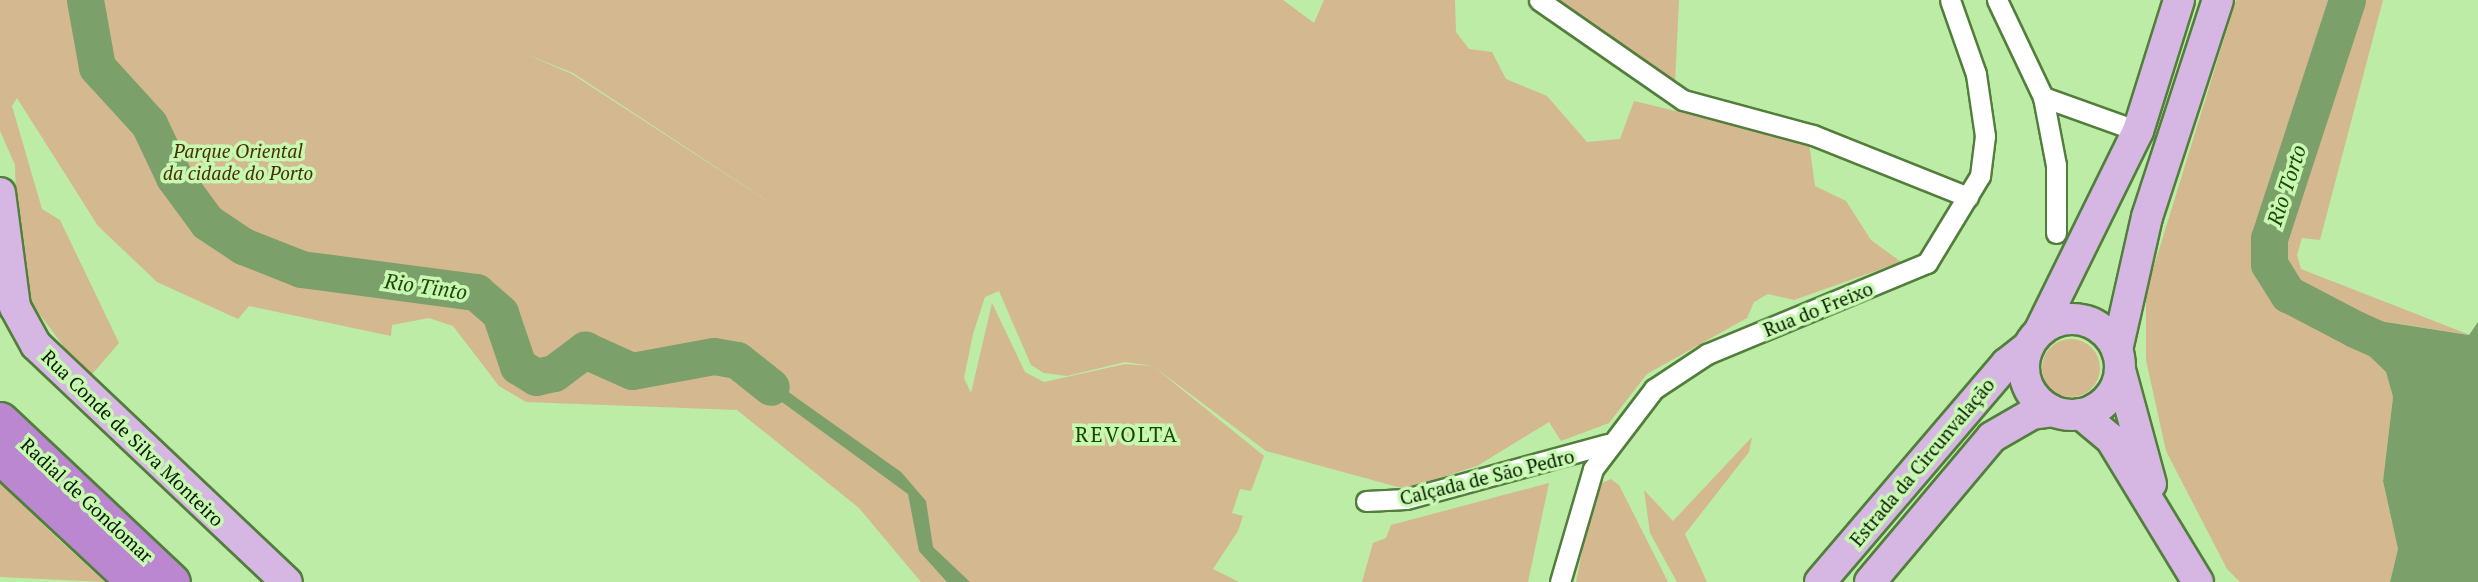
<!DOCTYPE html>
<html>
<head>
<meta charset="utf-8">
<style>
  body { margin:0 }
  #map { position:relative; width:2478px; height:582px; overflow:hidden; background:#bceca5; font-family:"PT Serif",serif }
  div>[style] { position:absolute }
  .green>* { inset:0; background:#d4b88f }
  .round { border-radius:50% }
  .water>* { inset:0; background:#7ba069 }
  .river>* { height:37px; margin:-18.5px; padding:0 18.5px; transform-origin:18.5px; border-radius:18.5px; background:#7ba069 }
  .roads { filter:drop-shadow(2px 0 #527e3c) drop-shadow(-2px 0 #527e3c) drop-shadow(0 2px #527e3c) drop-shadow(0 -2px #527e3c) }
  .minor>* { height:19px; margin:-9.5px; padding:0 9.5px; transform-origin:9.5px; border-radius:9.5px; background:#fff }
  .primary>* { height:30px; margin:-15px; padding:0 15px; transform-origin:15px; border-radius:15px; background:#d6b7e3 }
  .primary>.ring { margin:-15px; padding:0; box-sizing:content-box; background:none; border:30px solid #d6b7e3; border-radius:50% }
  .motorway>* { height:35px; margin:-17.5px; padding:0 17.5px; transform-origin:17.5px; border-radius:17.5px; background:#bb87d0 }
  span { translate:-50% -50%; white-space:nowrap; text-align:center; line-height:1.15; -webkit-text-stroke:7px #c8f9b2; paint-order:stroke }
  .park-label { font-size:19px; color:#4a2f00; font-style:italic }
  .street-label { font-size:19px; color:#091b02 }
  .water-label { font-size:21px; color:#214509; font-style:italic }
  .neighbourhood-label { font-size:21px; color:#1d4600; letter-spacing:2px }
</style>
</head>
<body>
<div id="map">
  <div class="green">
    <i style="clip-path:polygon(evenodd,0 0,1283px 0,1314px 23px,1324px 0,1455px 0,1456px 32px,1469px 49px,1492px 52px,1506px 79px,1547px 96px,1587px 142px,1620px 139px,1634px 101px,1809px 143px,1815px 186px,1846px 201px,1871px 240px,1901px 262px,1794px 300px,1768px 294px,1754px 302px,1747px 318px,1647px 374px,1609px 423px,1561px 441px,1549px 422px,1477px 466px,1405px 489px,1266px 451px,1153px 366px,1125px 362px,1067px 376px,1044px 373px,1031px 365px,999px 291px,985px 297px,973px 334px,964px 378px,971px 393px,992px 303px,1025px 372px,1044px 382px,1125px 364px,1153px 366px,1264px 456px,1251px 491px,1240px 489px,1232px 513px,1243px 516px,1238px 531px,1213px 569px,1239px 582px,921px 582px,859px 508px,737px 410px,526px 402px,499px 386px,453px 326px,429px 318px,392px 325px,391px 336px,249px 306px,238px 319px,157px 282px,98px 226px,17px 98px,12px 106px,42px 209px,60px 220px,119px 343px,88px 379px,29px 300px,17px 239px,15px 165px,0 131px,0 0,523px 53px,573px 73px,787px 214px,572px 74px,523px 53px)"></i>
    <i style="clip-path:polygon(1556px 0,1679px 0,1675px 83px)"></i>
    <i style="clip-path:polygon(2236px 0,2383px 0,2320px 240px,2302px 238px,2297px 255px,2301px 269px,2470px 335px,2361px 318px,2351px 336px,2386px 372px,2393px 397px,2383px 481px,2398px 549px,2390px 582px,2240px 582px,2227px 569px,2166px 451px,2146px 360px,2146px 292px)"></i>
    <i class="round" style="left:2042px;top:339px;width:58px;height:58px"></i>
    <i style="clip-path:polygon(1752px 437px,1749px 452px,1685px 534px,1707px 582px,1677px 582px,1650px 533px,1644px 490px,1673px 521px)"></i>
    <i style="clip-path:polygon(1611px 479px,1619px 485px,1668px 582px,1576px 582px,1595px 486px)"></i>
    <i style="clip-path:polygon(0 482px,56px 537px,105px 582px,0 577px)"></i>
    <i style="clip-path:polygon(1549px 483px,1528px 582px,1362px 582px,1373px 543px,1386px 538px,1391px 525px)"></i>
  </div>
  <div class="water">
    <i style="clip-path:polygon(2360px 318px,2469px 335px,2478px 322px,2478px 582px,2390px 582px,2398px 549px,2383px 481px,2393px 397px,2386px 372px,2350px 337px)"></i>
    <i style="clip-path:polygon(728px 349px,901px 472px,926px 501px,933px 547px,970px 582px,947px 582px,919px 551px,908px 494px,734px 367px)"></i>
  </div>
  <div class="river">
    <i style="left:85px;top:0;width:68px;rotate:79.8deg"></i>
    <i style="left:97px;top:67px;width:77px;rotate:47.6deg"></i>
    <i style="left:149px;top:124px;width:59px;rotate:64.7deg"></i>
    <i style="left:174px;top:177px;width:56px;rotate:53.7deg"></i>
    <i style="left:207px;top:222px;width:43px;rotate:33.7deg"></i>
    <i style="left:243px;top:246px;width:62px;rotate:21.6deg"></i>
    <i style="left:301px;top:269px;width:177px;rotate:7.5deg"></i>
    <i style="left:476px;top:292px;width:32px;rotate:41deg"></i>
    <i style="left:500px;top:313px;width:56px;rotate:71.2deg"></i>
    <i style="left:518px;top:366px;width:21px;rotate:31deg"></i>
    <i style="left:536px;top:377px;width:18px;rotate:-13deg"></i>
    <i style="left:554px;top:373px;width:39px;rotate:-37deg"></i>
    <i style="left:585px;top:350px;width:51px;rotate:24.1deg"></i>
    <i style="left:632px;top:371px;width:83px;rotate:-10.4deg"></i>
    <i style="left:714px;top:356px;width:23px;rotate:10deg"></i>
    <i style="left:737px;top:360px;width:43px;rotate:38.5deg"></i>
    <i style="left:2347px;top:0;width:250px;rotate:108.1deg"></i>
    <i style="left:2269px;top:238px;width:26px;rotate:90deg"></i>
    <i style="left:2269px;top:264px;width:36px;rotate:58deg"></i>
    <i style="left:2288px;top:294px;width:76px;rotate:27.6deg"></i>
    <i style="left:2355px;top:329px;width:69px;rotate:24deg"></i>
    <i style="left:2418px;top:357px;width:60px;rotate:2.9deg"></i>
  </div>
  <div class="roads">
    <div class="minor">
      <i style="left:1539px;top:0;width:175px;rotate:34.8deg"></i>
      <i style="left:1683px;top:100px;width:135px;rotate:15.1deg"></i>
      <i style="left:1813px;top:135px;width:167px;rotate:21.8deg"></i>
      <i style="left:1997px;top:0;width:107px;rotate:64.6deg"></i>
      <i style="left:2043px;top:97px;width:69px;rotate:79.2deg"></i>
      <i style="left:2056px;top:165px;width:68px;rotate:90deg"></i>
      <i style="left:2043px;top:97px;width:101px;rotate:19.7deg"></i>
      <i style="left:1366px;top:501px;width:40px;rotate:-2.9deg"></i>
      <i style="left:1406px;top:499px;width:208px;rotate:-15.3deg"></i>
      <i style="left:1560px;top:582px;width:118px;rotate:-73.7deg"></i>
      <i style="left:1593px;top:469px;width:101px;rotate:-52.7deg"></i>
      <i style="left:1654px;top:389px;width:64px;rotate:-33.4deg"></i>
      <i style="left:1707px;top:354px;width:238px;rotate:-22.5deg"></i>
      <i style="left:1927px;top:263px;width:102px;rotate:-58.7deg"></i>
      <i style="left:1980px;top:176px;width:40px;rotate:-82.9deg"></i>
      <i style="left:1985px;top:136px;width:63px;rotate:-98.3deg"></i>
      <i style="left:1976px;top:74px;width:78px;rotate:-109.4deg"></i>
    </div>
    <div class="primary">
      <i style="left:0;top:193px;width:115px;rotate:82.5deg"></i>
      <i style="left:15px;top:307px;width:43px;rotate:61.1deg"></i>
      <i style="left:36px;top:345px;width:345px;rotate:43.4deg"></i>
      <i class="ring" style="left:2024px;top:319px;width:66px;height:66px"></i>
      <i style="left:2039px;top:332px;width:224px;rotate:-63.8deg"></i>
      <i style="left:2138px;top:131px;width:137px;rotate:-72.6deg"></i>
      <i style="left:2117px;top:350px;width:136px;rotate:-77.3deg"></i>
      <i style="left:2147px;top:217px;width:228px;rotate:-71.9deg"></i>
      <i style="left:2120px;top:370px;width:118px;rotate:74.8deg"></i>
      <i style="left:2081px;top:414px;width:39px;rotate:40deg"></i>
      <i style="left:2111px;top:439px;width:167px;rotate:58.7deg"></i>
      <i style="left:1820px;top:582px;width:287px;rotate:-49.5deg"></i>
      <i style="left:2006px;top:364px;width:29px;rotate:-38deg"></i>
      <i style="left:1870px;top:582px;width:189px;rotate:-49.9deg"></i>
      <i style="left:1992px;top:437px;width:46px;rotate:-29.9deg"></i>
      <i style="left:2032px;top:414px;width:21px;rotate:-8deg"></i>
    </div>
    <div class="motorway">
      <i style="left:0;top:420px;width:236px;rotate:43.3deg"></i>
      <i style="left:0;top:456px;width:185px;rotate:43deg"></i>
    </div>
  </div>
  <div class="park-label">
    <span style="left:238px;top:162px">Parque Oriental<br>da cidade do Porto</span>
  </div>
  <div class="street-label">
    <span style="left:1818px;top:309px;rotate:-22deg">Rua do Freixo</span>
    <span style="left:133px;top:438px;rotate:44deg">Rua Conde de Silva Monteiro</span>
    <span style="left:1922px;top:462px;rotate:-50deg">Estrada da Circunvalação</span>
    <span style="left:1487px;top:477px;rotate:-14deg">Calçada de São Pedro</span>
    <span style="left:87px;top:500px;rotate:43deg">Radial de Gondomar</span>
  </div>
  <div class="water-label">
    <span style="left:2286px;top:185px;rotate:-72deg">Rio Torto</span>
    <span style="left:426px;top:286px;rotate:8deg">Rio Tinto</span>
  </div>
  <div class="neighbourhood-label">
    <span style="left:1127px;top:434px">REVOLTA</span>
  </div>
</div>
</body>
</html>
